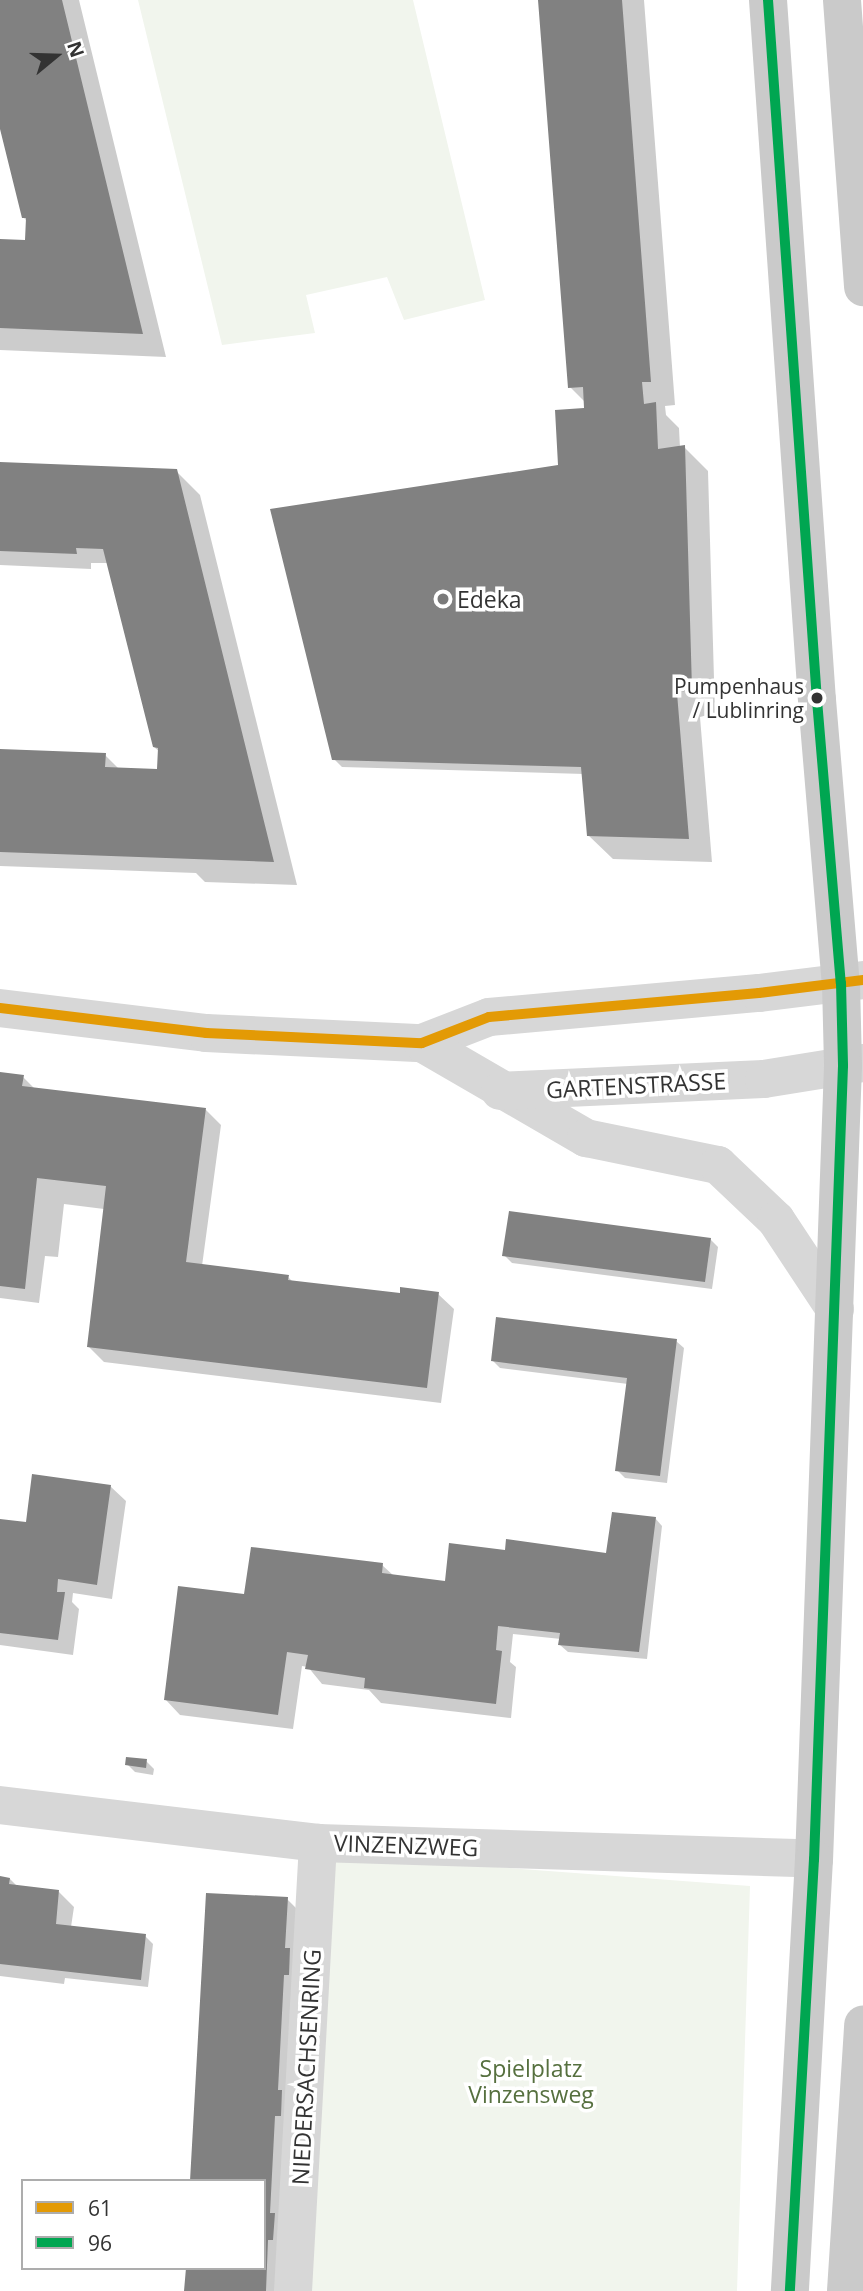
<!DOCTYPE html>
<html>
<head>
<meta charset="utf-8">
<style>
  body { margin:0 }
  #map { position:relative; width:863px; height:2291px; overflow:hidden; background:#fff; font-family:"Open Sans",sans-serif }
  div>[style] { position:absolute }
  .green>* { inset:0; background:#f1f5ed }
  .shadow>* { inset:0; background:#0003 }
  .building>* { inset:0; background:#818181 }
  .minor>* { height:38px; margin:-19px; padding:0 19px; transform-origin:19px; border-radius:19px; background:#d7d7d7 }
  .major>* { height:38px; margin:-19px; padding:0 19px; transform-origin:19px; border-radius:19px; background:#cacaca }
  .bus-1>* { height:10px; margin:-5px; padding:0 5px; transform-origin:5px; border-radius:5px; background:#e39a05 }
  .bus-2>* { height:10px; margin:-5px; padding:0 5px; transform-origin:5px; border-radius:5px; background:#00a651 }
  .dots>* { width:19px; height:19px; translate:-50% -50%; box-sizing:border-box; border:4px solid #fff; border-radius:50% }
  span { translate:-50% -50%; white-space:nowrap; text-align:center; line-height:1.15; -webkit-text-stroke:7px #fff; paint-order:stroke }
  .bus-label { font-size:21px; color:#333 }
  .right { translate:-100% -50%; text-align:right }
  .poi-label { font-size:23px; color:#333 }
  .left { translate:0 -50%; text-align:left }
  .street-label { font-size:23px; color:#333 }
  .park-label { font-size:23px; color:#56703f }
  .legend { position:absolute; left:21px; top:2179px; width:245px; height:91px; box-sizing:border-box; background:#fff; border:2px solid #adadad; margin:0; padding:9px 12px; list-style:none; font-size:21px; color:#333 }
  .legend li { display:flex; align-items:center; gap:14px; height:35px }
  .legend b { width:35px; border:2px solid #adadad }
  .north { position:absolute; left:21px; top:21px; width:70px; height:70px; -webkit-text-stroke:5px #fff; paint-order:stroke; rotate:71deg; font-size:19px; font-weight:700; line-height:28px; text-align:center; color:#333 }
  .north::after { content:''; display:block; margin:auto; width:24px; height:32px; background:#333; clip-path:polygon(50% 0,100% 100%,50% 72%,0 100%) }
</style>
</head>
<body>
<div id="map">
  <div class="green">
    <i style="clip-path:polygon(138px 0,413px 0,485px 300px,404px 320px,387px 277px,306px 295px,315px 333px,222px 345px)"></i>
    <i style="clip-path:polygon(335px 1855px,750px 1886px,737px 2291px,307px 2291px)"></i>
  </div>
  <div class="shadow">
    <i style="clip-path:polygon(0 0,79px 0,166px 357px,0 350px,0 241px,26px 242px,27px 221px,23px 217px,0 123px)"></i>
    <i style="clip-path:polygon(540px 0,644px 0,675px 405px,665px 406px,666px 415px,679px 428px,680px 448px,684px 447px,708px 471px,715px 713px,700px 717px,712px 862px,613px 859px,588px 835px,584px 774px,342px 767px,334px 759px,561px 470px,586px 410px,586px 403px,570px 387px)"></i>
    <i style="clip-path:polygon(0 464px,176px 471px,200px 495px,297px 885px,205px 882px,196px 873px,0 866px,0 751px,105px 755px,120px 770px,159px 771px,160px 752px,154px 747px,109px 563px,91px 563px,91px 569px,0 565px)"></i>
    <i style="clip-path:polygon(0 1074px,23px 1077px,35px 1089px,206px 1110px,221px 1125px,202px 1266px,288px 1277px,293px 1282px,401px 1295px,438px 1294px,454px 1309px,441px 1403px,104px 1362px,89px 1347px,104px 1209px,64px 1204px,58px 1257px,45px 1256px,39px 1303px,0 1298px)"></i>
    <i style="clip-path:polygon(710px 1239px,718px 1247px,712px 1289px,512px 1263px,504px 1255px)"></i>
    <i style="clip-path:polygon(676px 1341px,684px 1348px,667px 1483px,625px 1478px,617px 1470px,628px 1384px,500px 1368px,492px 1360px)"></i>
    <i style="clip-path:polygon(110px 1486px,126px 1501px,112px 1599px,73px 1593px,72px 1602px,79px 1609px,73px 1655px,0 1645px,0 1520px,28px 1524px)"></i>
    <i style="clip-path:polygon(655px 1518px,662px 1526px,647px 1659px,568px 1652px,560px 1645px,561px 1639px,513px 1634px,510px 1662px,516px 1667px,511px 1718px,381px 1703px,369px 1690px,322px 1684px,308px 1667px,302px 1666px,293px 1729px,180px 1715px,165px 1699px,246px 1596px,382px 1565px,394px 1576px,447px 1583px,504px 1551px,608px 1555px)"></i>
    <i style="clip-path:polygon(146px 1761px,154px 1769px,153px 1775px,135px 1772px,127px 1764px)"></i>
    <i style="clip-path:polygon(0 1878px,10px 1879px,18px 1887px,59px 1892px,74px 1907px,71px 1927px,145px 1936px,153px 1944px,148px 1987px,65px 1978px,64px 1984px,0 1976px)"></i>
    <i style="clip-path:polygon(287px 1899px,302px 1914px,281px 2291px,186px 2291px,264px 2268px)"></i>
  </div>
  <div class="building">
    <i style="clip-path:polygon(0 0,62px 0,143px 334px,0 328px,0 239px,25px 240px,26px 218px,22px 218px,0 129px)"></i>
    <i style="clip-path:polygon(538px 0,622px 0,651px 382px,642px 382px,644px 404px,656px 402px,658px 449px,685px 445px,692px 689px,677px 693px,689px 839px,587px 836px,581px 767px,332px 760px,270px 509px,558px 465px,555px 410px,584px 408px,583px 387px,568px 388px)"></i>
    <i style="clip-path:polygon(0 462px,177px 469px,274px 862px,0 852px,0 749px,106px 753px,105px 767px,157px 769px,158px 748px,153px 747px,103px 549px,76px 548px,77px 554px,0 551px)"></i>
    <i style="clip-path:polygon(0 1072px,24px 1075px,22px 1086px,206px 1108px,186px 1262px,289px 1275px,288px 1280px,400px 1293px,400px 1287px,439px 1292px,427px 1388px,87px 1347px,106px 1186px,37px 1178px,25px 1289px,0 1286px)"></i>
    <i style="clip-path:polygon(509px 1211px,711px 1238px,705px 1282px,502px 1256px)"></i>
    <i style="clip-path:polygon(496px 1317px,677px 1339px,660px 1476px,615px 1471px,627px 1378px,491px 1361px)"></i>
    <i style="clip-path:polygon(32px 1474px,111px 1485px,97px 1585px,58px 1579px,57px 1592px,65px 1592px,58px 1640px,0 1633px,0 1519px,26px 1522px)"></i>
    <i style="clip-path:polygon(612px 1512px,656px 1517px,639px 1652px,558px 1645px,560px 1633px,498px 1626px,496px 1650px,502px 1651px,496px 1704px,364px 1688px,365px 1678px,305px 1669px,308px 1655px,287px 1652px,278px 1715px,164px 1700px,178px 1586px,244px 1594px,251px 1547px,383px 1563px,382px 1573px,445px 1581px,449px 1543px,505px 1550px,506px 1539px,606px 1553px)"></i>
    <i style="clip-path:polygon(126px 1757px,147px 1759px,146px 1768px,125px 1765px)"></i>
    <i style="clip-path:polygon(0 1876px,10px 1878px,9px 1884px,59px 1890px,56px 1924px,146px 1934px,141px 1980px,0 1964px)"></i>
    <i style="clip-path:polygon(206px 1893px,288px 1897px,285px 1948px,290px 1948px,289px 1975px,284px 1975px,278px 2090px,282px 2090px,281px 2116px,275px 2116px,270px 2213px,275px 2213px,273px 2240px,268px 2240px,266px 2291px,184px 2291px,186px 2268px,264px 2268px,264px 2181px,190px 2181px)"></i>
  </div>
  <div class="minor">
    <i style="left:0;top:1008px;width:208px;rotate:6.9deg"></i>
    <i style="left:206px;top:1033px;width:216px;rotate:2.7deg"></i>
    <i style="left:422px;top:1043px;width:72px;rotate:-21.2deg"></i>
    <i style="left:489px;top:1017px;width:271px;rotate:-5.1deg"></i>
    <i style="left:759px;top:993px;width:105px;rotate:-7.1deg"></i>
    <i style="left:422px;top:1043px;width:190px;rotate:30.1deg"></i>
    <i style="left:586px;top:1138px;width:135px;rotate:11.6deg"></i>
    <i style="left:718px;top:1165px;width:80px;rotate:43.5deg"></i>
    <i style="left:776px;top:1220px;width:107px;rotate:56.5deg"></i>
    <i style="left:500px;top:1091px;width:264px;rotate:-2.6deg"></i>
    <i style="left:764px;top:1079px;width:100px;rotate:-9.2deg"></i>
    <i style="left:0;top:1805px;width:320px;rotate:6.8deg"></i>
    <i style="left:318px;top:1843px;width:496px;rotate:1.8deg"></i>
    <i style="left:293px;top:2291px;width:449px;rotate:-86.8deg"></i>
  </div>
  <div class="major">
    <i style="left:768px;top:0;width:702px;rotate:86deg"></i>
    <i style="left:817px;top:700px;width:284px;rotate:85.2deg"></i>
    <i style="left:841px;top:983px;width:83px;rotate:88.6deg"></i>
    <i style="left:843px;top:1066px;width:794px;rotate:92.09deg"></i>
    <i style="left:814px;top:1859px;width:433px;rotate:93.2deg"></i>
    <i style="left:842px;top:0;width:288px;rotate:85.8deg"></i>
    <i style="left:846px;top:2291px;width:267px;rotate:-86.3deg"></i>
  </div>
  <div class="bus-1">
    <i style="left:0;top:1008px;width:208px;rotate:6.9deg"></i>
    <i style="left:206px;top:1033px;width:216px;rotate:2.7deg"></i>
    <i style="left:422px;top:1043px;width:72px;rotate:-21.2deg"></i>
    <i style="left:489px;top:1017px;width:271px;rotate:-5.1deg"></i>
    <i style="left:759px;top:993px;width:105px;rotate:-7.1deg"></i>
  </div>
  <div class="bus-2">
    <i style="left:768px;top:0;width:702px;rotate:86deg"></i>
    <i style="left:817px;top:700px;width:284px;rotate:85.2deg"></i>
    <i style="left:841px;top:983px;width:83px;rotate:88.6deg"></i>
    <i style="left:843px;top:1066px;width:794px;rotate:92.09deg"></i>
    <i style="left:814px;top:1859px;width:433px;rotate:93.2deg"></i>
  </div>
  <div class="dots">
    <i style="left:443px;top:599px;background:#7a7a7a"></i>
    <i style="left:817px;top:698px;background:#333"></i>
  </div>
  <div class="bus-label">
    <span class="right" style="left:804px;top:698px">Pumpenhaus<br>/ Lublinring</span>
  </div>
  <div class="poi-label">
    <span class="left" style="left:457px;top:599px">Edeka</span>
  </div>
  <div class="street-label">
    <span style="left:636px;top:1085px;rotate:-3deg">GARTENSTRASSE</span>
    <span style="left:406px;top:1845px;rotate:2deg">VINZENZWEG</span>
    <span style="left:306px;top:2067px;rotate:-87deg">NIEDERSACHSENRING</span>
  </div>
  <div class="park-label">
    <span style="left:531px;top:2081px">Spielplatz<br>Vinzensweg</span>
  </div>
  <ul class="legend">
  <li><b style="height:9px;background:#e39a05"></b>61</li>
  <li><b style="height:9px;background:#00a651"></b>96</li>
  </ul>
  <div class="north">N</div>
</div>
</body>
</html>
